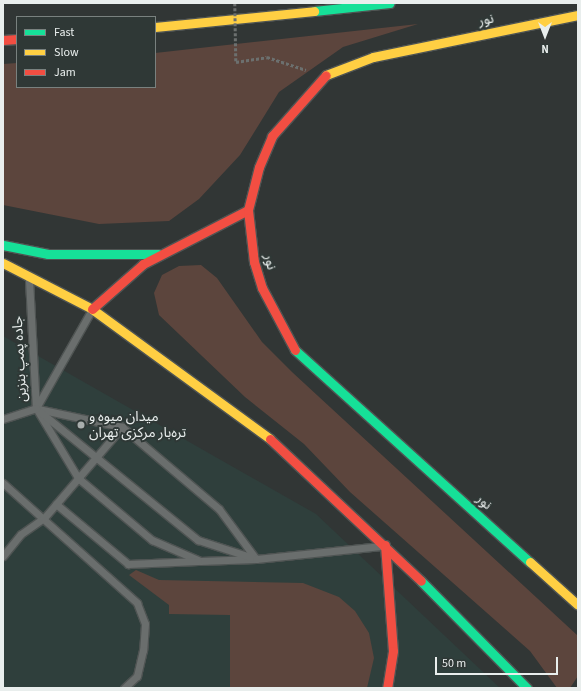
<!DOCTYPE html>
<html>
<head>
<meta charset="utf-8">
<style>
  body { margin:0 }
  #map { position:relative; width:581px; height:691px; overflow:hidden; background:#313635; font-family:"Source Sans 3","Noto Sans Arabic",sans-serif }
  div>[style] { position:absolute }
  .built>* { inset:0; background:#2f3f3c }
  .green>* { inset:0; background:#5c453d }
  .path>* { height:2.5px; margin-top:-1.25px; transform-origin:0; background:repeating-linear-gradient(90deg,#6c706f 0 3px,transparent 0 5px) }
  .roads { filter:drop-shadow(1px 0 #4f5453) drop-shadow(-1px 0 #4f5453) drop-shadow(0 1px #4f5453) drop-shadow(0 -1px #4f5453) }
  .lane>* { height:7px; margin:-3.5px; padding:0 3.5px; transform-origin:3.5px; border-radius:3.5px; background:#6a6e6d }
  .fast>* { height:9px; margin:-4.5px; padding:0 4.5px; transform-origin:4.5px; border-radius:4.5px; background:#16e098 }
  .slow>* { height:9px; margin:-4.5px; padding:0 4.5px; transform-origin:4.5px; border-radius:4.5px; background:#ffcf43 }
  .jam>* { height:9px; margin:-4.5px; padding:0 4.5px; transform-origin:4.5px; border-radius:4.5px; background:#f24e42 }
  .path-bridge>* { height:2.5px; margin-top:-1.25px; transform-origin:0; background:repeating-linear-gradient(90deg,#6c706f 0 3px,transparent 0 5px) }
  .dots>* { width:11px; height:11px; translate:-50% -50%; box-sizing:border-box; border:2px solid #2f3836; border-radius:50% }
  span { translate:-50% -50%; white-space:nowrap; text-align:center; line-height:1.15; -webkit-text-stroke:4px #2f3836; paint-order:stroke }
  .street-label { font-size:14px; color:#e9eeed }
  .poi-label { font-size:14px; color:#e9eeed }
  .left { translate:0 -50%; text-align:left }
  .frame { position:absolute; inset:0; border:4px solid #e9eeed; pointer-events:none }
  .legend { position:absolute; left:16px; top:16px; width:140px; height:72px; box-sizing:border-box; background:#2f3836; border:1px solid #79817f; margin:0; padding:5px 7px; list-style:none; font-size:12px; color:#e9eeed }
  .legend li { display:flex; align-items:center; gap:8px; height:20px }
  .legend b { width:20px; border:1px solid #79817f }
  .north { position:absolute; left:525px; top:16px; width:40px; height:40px; -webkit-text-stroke:3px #2f3836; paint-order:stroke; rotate:180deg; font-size:11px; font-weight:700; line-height:16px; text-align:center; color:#e9eeed }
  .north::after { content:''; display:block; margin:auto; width:14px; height:18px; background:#e9eeed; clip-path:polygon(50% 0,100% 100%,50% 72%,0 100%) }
  .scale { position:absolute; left:435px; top:657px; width:123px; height:18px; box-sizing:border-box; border:2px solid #e9eeed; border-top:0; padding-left:5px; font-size:12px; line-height:14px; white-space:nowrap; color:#e9eeed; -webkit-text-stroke:3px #2f3836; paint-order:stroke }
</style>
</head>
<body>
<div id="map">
  <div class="built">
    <i style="clip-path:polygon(3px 336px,316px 514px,500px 688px,3px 688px)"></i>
  </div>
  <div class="green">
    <i style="clip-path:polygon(418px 24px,343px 47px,279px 92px,240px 155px,199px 199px,169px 221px,99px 224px,3px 205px,3px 64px,17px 63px,17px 87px,155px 87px,155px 53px)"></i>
    <i style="clip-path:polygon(201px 265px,217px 278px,262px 342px,292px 372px,577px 635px,578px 676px,570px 688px,557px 688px,530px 651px,350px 492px,304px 444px,245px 397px,159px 315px,154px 293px,162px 275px,179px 266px)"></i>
    <i style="clip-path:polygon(136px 570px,159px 580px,303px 583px,339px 597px,355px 611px,369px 633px,374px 658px,367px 688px,221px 688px,230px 687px,230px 615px,169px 614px,169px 605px,129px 575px)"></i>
  </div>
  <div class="path">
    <i style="left:236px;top:62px;width:31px;rotate:-9deg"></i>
    <i style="left:267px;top:57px;width:41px;rotate:18.4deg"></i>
  </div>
  <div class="roads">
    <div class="lane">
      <i style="left:29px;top:280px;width:128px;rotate:86.9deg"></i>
      <i style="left:36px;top:408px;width:82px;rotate:59deg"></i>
      <i style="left:78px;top:478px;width:97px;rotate:40deg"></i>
      <i style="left:152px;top:540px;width:52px;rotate:23.6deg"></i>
      <i style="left:200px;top:561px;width:56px;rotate:-2deg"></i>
      <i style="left:36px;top:408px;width:112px;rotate:-60.4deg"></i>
      <i style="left:38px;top:409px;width:86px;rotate:12.1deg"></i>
      <i style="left:122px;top:427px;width:127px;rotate:40.2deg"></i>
      <i style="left:219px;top:509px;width:62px;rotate:53.5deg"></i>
      <i style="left:39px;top:411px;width:205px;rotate:39.1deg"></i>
      <i style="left:198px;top:540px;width:61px;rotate:18.1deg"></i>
      <i style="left:256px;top:559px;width:126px;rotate:-5.9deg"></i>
      <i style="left:3px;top:419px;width:35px;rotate:-18deg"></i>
      <i style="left:3px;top:483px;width:180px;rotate:41.8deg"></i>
      <i style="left:137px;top:603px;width:22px;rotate:69deg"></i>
      <i style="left:145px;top:624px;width:26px;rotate:94deg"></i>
      <i style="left:143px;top:650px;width:27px;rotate:103deg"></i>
      <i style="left:137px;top:676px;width:18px;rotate:137deg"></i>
      <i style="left:56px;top:504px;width:94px;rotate:39.8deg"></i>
      <i style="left:128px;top:564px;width:70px;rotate:-2.5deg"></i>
      <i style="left:3px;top:556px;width:28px;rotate:-51deg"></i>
      <i style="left:21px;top:534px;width:28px;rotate:-35deg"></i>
      <i style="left:44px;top:518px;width:120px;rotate:-49.4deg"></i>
    </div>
    <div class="fast">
      <i style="left:314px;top:11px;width:76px;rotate:-6deg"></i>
      <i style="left:3px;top:245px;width:46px;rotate:11.3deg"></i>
      <i style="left:48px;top:254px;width:110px"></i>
      <i style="left:295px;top:350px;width:316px;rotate:42.1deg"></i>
      <i style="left:421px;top:581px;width:151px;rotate:45.3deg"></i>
    </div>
    <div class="slow">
      <i style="left:155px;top:27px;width:160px;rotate:-5.7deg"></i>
      <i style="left:326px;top:75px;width:50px;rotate:-21deg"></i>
      <i style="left:373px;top:57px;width:209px;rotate:-11.6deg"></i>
      <i style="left:3px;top:263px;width:100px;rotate:27.3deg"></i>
      <i style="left:92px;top:309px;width:220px;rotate:36.1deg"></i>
      <i style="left:530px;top:562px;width:64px;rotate:41.9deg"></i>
    </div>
    <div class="jam">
      <i style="left:3px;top:40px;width:14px;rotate:-4deg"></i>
      <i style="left:92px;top:309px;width:68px;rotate:-41.4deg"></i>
      <i style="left:143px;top:264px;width:118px;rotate:-27.2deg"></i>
      <i style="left:295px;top:350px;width:70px;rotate:-118deg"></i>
      <i style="left:262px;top:288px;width:27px;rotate:-107deg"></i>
      <i style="left:254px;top:262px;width:52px;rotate:-96.6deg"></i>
      <i style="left:248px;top:210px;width:44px;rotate:-75.7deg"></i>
      <i style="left:259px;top:167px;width:34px;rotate:-67deg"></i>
      <i style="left:272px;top:136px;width:81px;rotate:-48.5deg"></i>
      <i style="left:270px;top:439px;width:207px;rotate:43.2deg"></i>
      <i style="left:385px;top:545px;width:106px;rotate:85.7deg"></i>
      <i style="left:393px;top:651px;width:37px;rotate:99deg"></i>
    </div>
  </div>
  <div class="path-bridge">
    <i style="left:235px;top:3px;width:59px;rotate:89deg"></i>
  </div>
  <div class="dots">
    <i style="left:81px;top:425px;background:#a9aead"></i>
  </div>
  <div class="street-label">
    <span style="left:486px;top:20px;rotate:-12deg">نور</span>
    <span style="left:270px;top:262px;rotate:77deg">نور</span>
    <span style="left:20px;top:359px;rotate:-93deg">جاده پمپ بنزین</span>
    <span style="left:484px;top:502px;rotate:42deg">نور</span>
  </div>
  <div class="poi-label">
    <span class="left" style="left:89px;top:425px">میدان میوه و<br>تره‌بار مرکزی تهران</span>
  </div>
  <div class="frame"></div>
  <ul class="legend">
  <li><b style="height:5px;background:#16e098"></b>Fast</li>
  <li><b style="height:5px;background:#ffcf43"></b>Slow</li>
  <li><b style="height:5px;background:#f24e42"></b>Jam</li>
  </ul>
  <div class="north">N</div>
  <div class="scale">50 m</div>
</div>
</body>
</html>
